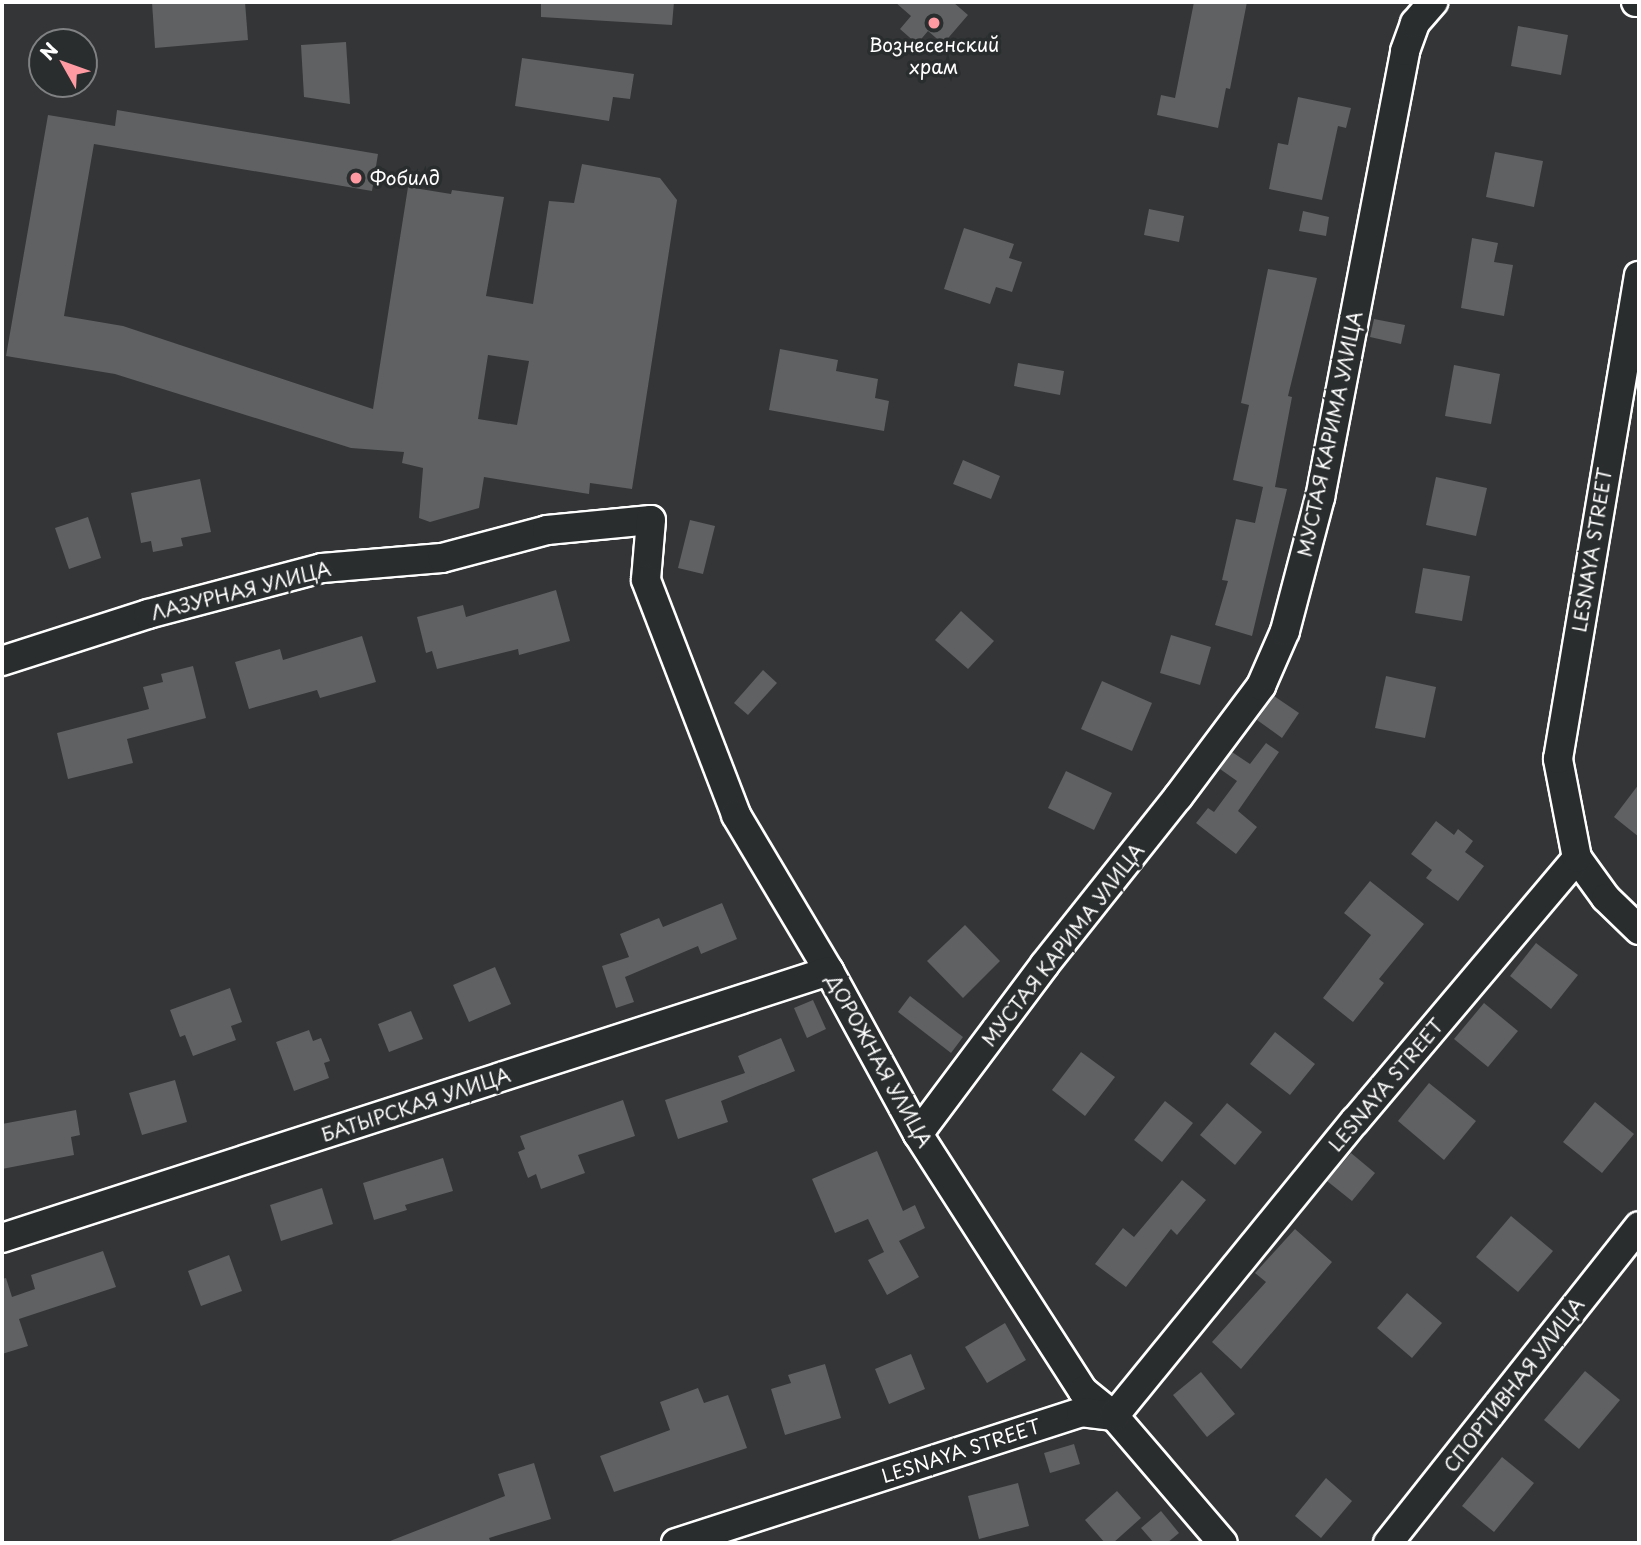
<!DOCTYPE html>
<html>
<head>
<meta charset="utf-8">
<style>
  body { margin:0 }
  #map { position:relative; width:1641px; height:1545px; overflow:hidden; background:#333536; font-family:"Playpen Sans",sans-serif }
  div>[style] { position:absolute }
  .building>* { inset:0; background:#5f6162 }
  .roads { filter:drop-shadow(2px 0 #fff) drop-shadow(-2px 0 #fff) drop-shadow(0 2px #fff) drop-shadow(0 -2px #fff) }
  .street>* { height:28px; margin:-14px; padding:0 14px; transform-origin:14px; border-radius:14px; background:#2a2d2e }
  .dots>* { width:19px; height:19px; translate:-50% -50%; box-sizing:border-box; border:4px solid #2a2d2e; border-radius:50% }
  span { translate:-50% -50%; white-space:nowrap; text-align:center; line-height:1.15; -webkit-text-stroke:7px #2a2d2e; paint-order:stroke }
  .poi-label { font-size:19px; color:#fff }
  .left { translate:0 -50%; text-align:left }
  .street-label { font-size:19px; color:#fff }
  .frame { position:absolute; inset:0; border:4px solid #fff; pointer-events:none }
  .north { position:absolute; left:28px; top:28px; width:70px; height:70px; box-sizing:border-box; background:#2a2d2e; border:2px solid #7f8182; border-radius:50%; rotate:310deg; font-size:19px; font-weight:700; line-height:28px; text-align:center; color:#fff }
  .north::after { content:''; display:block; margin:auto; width:24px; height:32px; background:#ff9aa2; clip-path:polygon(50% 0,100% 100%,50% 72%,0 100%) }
</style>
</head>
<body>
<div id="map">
  <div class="building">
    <i style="clip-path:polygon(152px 2px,245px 2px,248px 40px,155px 48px)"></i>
    <i style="clip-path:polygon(541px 2px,674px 2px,672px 25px,541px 17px)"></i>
    <i style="clip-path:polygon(895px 2px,953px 2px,968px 15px,943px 44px,928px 31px,917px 44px,900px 29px,911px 16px)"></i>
    <i style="clip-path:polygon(1194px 2px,1247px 2px,1230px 89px,1226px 88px,1218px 128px,1157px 115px,1161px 95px,1175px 98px)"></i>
    <i style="clip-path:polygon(1518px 26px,1568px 35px,1561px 75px,1511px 66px)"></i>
    <i style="clip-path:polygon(346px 42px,350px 104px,304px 97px,301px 45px)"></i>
    <i style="clip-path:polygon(522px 58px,634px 74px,630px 99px,613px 97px,609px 121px,515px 106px)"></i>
    <i style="clip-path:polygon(1298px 97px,1351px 108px,1346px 128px,1338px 126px,1322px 200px,1269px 189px,1278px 143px,1288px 145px)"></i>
    <i style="clip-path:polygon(evenodd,117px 110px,378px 154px,372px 191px,94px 144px,64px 316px,123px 326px,373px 409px,408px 187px,451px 194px,452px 190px,504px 197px,486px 296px,533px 304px,549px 201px,574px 203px,582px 164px,660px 178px,677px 200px,632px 489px,590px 483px,589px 494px,484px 477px,479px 508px,430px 522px,419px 518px,423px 468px,402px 463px,404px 452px,351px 448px,115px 374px,6px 356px,48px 115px,115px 126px,117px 110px,488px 355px,529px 361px,517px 425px,478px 419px,488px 355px)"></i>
    <i style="clip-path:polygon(1495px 152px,1543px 161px,1534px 207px,1486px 197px)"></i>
    <i style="clip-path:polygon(1149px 209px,1184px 216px,1179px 242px,1144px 235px)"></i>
    <i style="clip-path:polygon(1303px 211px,1329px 217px,1326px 236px,1299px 231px)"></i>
    <i style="clip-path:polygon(964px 228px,1014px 244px,1009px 258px,1022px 262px,1012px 292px,996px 287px,990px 304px,944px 289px)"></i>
    <i style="clip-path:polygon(1472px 238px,1498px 243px,1494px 262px,1513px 265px,1504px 316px,1461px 308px)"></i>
    <i style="clip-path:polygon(1268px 269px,1317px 278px,1288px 396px,1292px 397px,1275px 487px,1287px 489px,1252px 636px,1215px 625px,1228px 581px,1222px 580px,1236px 519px,1255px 523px,1263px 487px,1233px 480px,1249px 405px,1241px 403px)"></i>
    <i style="clip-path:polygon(1374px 319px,1405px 325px,1401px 344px,1370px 337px)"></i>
    <i style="clip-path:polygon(780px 349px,838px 360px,836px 371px,878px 379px,875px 398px,889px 401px,884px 431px,769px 410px)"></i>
    <i style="clip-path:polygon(1018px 363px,1064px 371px,1060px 395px,1014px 386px)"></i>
    <i style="clip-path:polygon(1454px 365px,1500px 374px,1491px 424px,1445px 416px)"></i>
    <i style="clip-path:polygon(963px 460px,1000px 476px,991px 499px,953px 484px)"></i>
    <i style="clip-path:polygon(1436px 477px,1487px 488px,1476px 536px,1426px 525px)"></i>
    <i style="clip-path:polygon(200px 479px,211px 532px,181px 538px,183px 546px,153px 552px,151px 541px,141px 543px,131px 493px)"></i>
    <i style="clip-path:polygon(88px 517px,101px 558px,69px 569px,55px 528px)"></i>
    <i style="clip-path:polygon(690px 520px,715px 526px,703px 574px,678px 568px)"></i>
    <i style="clip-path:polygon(1423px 568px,1470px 576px,1462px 621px,1415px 613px)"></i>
    <i style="clip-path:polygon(556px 590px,570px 641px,519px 655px,518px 649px,437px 669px,432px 651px,426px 653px,417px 617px,463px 605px,466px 617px)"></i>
    <i style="clip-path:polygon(961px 611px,994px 641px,968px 669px,935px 640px)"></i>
    <i style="clip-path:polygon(1171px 635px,1211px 647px,1200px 685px,1160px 673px)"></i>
    <i style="clip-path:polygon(362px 636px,376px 682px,320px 698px,317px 690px,249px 709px,235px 662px,280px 649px,283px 660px)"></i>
    <i style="clip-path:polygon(193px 666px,206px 718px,127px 739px,133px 763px,68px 779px,57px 733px,149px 709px,143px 687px,163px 682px,161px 674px)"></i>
    <i style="clip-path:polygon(763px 670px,777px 683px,748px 715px,734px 703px)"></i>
    <i style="clip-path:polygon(1386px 676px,1436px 687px,1425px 738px,1375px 728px)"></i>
    <i style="clip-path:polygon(1102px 681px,1152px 703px,1132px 751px,1081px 729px)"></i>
    <i style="clip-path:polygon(1274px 696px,1299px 713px,1282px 738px,1257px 720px)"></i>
    <i style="clip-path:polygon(1266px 743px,1279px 752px,1238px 811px,1257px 827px,1236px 854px,1196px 823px,1208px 808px,1214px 812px,1237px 781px,1220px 769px,1232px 752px,1250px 764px)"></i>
    <i style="clip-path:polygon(1066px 771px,1112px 793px,1094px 830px,1048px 808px)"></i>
    <i style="clip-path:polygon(1639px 784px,1639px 837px,1614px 817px)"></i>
    <i style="clip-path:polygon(1436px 821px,1454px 835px,1458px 829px,1473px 841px,1465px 852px,1484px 866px,1458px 901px,1426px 878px,1432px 870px,1411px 854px)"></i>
    <i style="clip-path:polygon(1370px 881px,1424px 924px,1379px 979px,1384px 983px,1353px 1022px,1323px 998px,1371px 935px,1344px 913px)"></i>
    <i style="clip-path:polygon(722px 903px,737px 939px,701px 954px,698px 946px,625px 977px,634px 1002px,616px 1008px,602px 966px,629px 957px,620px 934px,659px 918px,663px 927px)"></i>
    <i style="clip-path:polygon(965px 925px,1000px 961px,963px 998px,927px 961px)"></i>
    <i style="clip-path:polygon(1536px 943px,1578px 975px,1551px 1009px,1510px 976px)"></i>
    <i style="clip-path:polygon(495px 967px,511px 1004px,469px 1022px,453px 985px)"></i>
    <i style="clip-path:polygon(230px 988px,242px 1022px,231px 1026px,236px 1040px,193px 1056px,185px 1035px,180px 1037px,170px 1010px)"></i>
    <i style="clip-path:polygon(910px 996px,963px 1037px,951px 1053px,898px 1012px)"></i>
    <i style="clip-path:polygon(813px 1000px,826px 1029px,807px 1038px,794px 1008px)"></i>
    <i style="clip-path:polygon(1484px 1003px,1518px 1031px,1488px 1067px,1454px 1039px)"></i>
    <i style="clip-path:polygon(411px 1011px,423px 1039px,389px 1052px,378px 1024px)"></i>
    <i style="clip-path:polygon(309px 1030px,313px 1041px,321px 1038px,330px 1061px,324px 1063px,329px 1078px,294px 1091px,276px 1042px)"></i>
    <i style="clip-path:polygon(1275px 1032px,1315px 1064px,1290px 1095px,1250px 1064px)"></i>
    <i style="clip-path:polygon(781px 1038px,795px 1071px,721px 1101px,728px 1122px,678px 1139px,665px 1100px,745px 1073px,738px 1056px)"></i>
    <i style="clip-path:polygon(1081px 1052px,1115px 1077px,1085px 1116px,1052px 1090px)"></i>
    <i style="clip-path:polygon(175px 1080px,187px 1122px,142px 1135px,129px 1093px)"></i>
    <i style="clip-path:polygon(1429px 1083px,1476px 1121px,1444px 1160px,1398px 1121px)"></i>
    <i style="clip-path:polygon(623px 1100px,635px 1136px,578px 1155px,585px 1173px,541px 1189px,536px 1174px,528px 1178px,518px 1152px,525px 1149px,520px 1136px)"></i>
    <i style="clip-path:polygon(1165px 1101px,1193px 1123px,1162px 1162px,1134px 1140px)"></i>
    <i style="clip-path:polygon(1595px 1102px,1634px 1134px,1602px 1173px,1563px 1142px)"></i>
    <i style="clip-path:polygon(1227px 1103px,1262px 1132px,1235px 1165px,1200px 1135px)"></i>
    <i style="clip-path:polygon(76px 1110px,80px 1135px,71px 1137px,74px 1155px,2px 1169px,2px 1124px)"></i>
    <i style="clip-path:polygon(877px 1151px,903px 1211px,915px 1205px,925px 1228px,899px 1241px,919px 1277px,887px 1295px,868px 1260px,884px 1252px,868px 1219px,835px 1233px,812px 1179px)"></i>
    <i style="clip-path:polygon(1351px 1153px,1375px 1173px,1352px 1201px,1327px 1181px)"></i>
    <i style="clip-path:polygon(443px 1158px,453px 1191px,405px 1205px,407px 1210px,374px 1220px,363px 1183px)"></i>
    <i style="clip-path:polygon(1182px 1180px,1206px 1200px,1177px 1235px,1171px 1229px,1126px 1287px,1095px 1264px,1123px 1228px,1134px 1237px)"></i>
    <i style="clip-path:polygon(322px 1188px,333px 1224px,281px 1241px,270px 1205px)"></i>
    <i style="clip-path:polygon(1511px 1216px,1553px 1251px,1518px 1292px,1476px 1257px)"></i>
    <i style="clip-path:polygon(1295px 1229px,1332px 1262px,1241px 1369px,1212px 1342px,1266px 1282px,1255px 1273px)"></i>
    <i style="clip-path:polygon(103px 1251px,116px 1287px,19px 1319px,28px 1346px,2px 1354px,2px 1279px,6px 1278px,12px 1297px,35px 1289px,31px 1275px)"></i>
    <i style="clip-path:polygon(229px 1255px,242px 1291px,201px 1306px,188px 1271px)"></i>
    <i style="clip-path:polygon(1407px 1293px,1442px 1323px,1412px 1358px,1377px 1328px)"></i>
    <i style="clip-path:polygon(1005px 1323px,1026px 1360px,987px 1383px,965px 1347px)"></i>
    <i style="clip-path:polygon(911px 1354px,925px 1389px,889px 1404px,875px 1369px)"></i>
    <i style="clip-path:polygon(825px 1364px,841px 1418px,785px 1435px,771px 1389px,791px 1383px,788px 1375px)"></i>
    <i style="clip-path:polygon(1585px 1371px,1620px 1400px,1579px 1449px,1544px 1420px)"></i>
    <i style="clip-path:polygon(1201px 1372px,1235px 1414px,1207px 1437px,1173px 1395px)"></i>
    <i style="clip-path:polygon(698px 1388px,704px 1403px,728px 1395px,747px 1448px,614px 1492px,600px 1456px,670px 1430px,660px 1402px)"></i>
    <i style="clip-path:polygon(1074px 1444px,1080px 1464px,1050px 1473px,1044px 1453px)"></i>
    <i style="clip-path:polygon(1502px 1457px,1534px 1483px,1494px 1532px,1462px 1506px)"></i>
    <i style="clip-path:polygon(534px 1463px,551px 1519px,489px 1538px,491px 1543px,385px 1543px,505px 1496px,498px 1474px)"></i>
    <i style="clip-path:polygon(1326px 1478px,1352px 1501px,1321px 1538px,1295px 1516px)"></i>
    <i style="clip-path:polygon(1018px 1483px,1029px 1526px,979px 1539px,968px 1496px)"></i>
    <i style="clip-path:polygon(1117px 1491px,1141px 1518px,1113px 1543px,1105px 1543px,1085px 1520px)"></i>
    <i style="clip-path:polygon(1161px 1511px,1179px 1533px,1167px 1543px,1154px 1543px,1141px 1528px)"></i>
  </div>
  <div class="roads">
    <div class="street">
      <i style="left:1636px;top:2px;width:3px"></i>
      <i style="left:2px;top:661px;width:153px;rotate:-17.8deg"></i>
      <i style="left:148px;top:614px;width:180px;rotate:-14.8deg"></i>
      <i style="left:322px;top:568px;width:120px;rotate:-4.8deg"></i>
      <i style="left:442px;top:558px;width:109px;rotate:-14.9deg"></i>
      <i style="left:547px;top:530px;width:104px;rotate:-5.5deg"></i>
      <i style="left:651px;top:520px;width:60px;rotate:94.8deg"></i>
      <i style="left:646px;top:580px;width:252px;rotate:69deg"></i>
      <i style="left:736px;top:815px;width:182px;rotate:59.2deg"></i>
      <i style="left:829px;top:971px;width:186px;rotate:61.4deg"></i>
      <i style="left:918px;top:1134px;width:305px;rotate:57.3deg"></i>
      <i style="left:1083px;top:1391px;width:40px;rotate:39deg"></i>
      <i style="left:1114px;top:1416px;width:167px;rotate:49.4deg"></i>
      <i style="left:1577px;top:858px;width:49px;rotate:54.1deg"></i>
      <i style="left:1606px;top:898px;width:46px;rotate:44.1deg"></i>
      <i style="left:918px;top:1134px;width:212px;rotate:-53.2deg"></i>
      <i style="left:1045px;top:964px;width:213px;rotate:-51.5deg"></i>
      <i style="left:1178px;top:797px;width:139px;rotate:-53.2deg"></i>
      <i style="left:1261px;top:686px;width:60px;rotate:-66.4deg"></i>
      <i style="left:1285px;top:631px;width:138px;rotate:-75.3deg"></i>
      <i style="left:1320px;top:498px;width:455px;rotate:-79.2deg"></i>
      <i style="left:1405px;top:51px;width:30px;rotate:-70deg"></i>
      <i style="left:1415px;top:23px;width:28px;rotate:-49deg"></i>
      <i style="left:2px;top:1238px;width:869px;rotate:-17.89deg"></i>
      <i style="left:676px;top:1543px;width:426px;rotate:-17.9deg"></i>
      <i style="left:1081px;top:1412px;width:33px;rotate:7deg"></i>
      <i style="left:1114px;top:1416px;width:381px;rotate:-50.8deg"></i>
      <i style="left:1355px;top:1121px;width:344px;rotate:-49.8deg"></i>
      <i style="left:1577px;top:858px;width:101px;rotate:-100.9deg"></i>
      <i style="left:1558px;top:759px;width:490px;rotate:-80.5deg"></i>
      <i style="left:1388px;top:1543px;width:404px;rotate:-51.6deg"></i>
    </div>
  </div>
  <div class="dots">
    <i style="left:934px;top:23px;background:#ff9aa2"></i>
    <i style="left:356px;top:178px;background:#ff9aa2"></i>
  </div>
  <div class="poi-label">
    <span style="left:934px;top:56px">Вознесенский<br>храм</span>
    <span class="left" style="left:370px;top:178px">Фобилд</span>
  </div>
  <div class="street-label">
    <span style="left:1330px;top:434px;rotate:-78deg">МУСТАЯ КАРИМА УЛИЦА</span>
    <span style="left:1592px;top:550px;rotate:-81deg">LESNAYA STREET</span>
    <span style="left:241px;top:591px;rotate:-14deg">ЛАЗУРНАЯ УЛИЦА</span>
    <span style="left:1063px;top:945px;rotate:-52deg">МУСТАЯ КАРИМА УЛИЦА</span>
    <span style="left:879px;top:1061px;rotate:61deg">ДОРОЖНАЯ УЛИЦА</span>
    <span style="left:1386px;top:1085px;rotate:-50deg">LESNAYA STREET</span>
    <span style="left:416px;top:1105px;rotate:-18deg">БАТЫРСКАЯ УЛИЦА</span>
    <span style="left:1514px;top:1385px;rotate:-52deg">СПОРТИВНАЯ УЛИЦА</span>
    <span style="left:961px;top:1451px;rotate:-18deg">LESNAYA STREET</span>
  </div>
  <div class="frame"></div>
  <div class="north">N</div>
</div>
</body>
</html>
